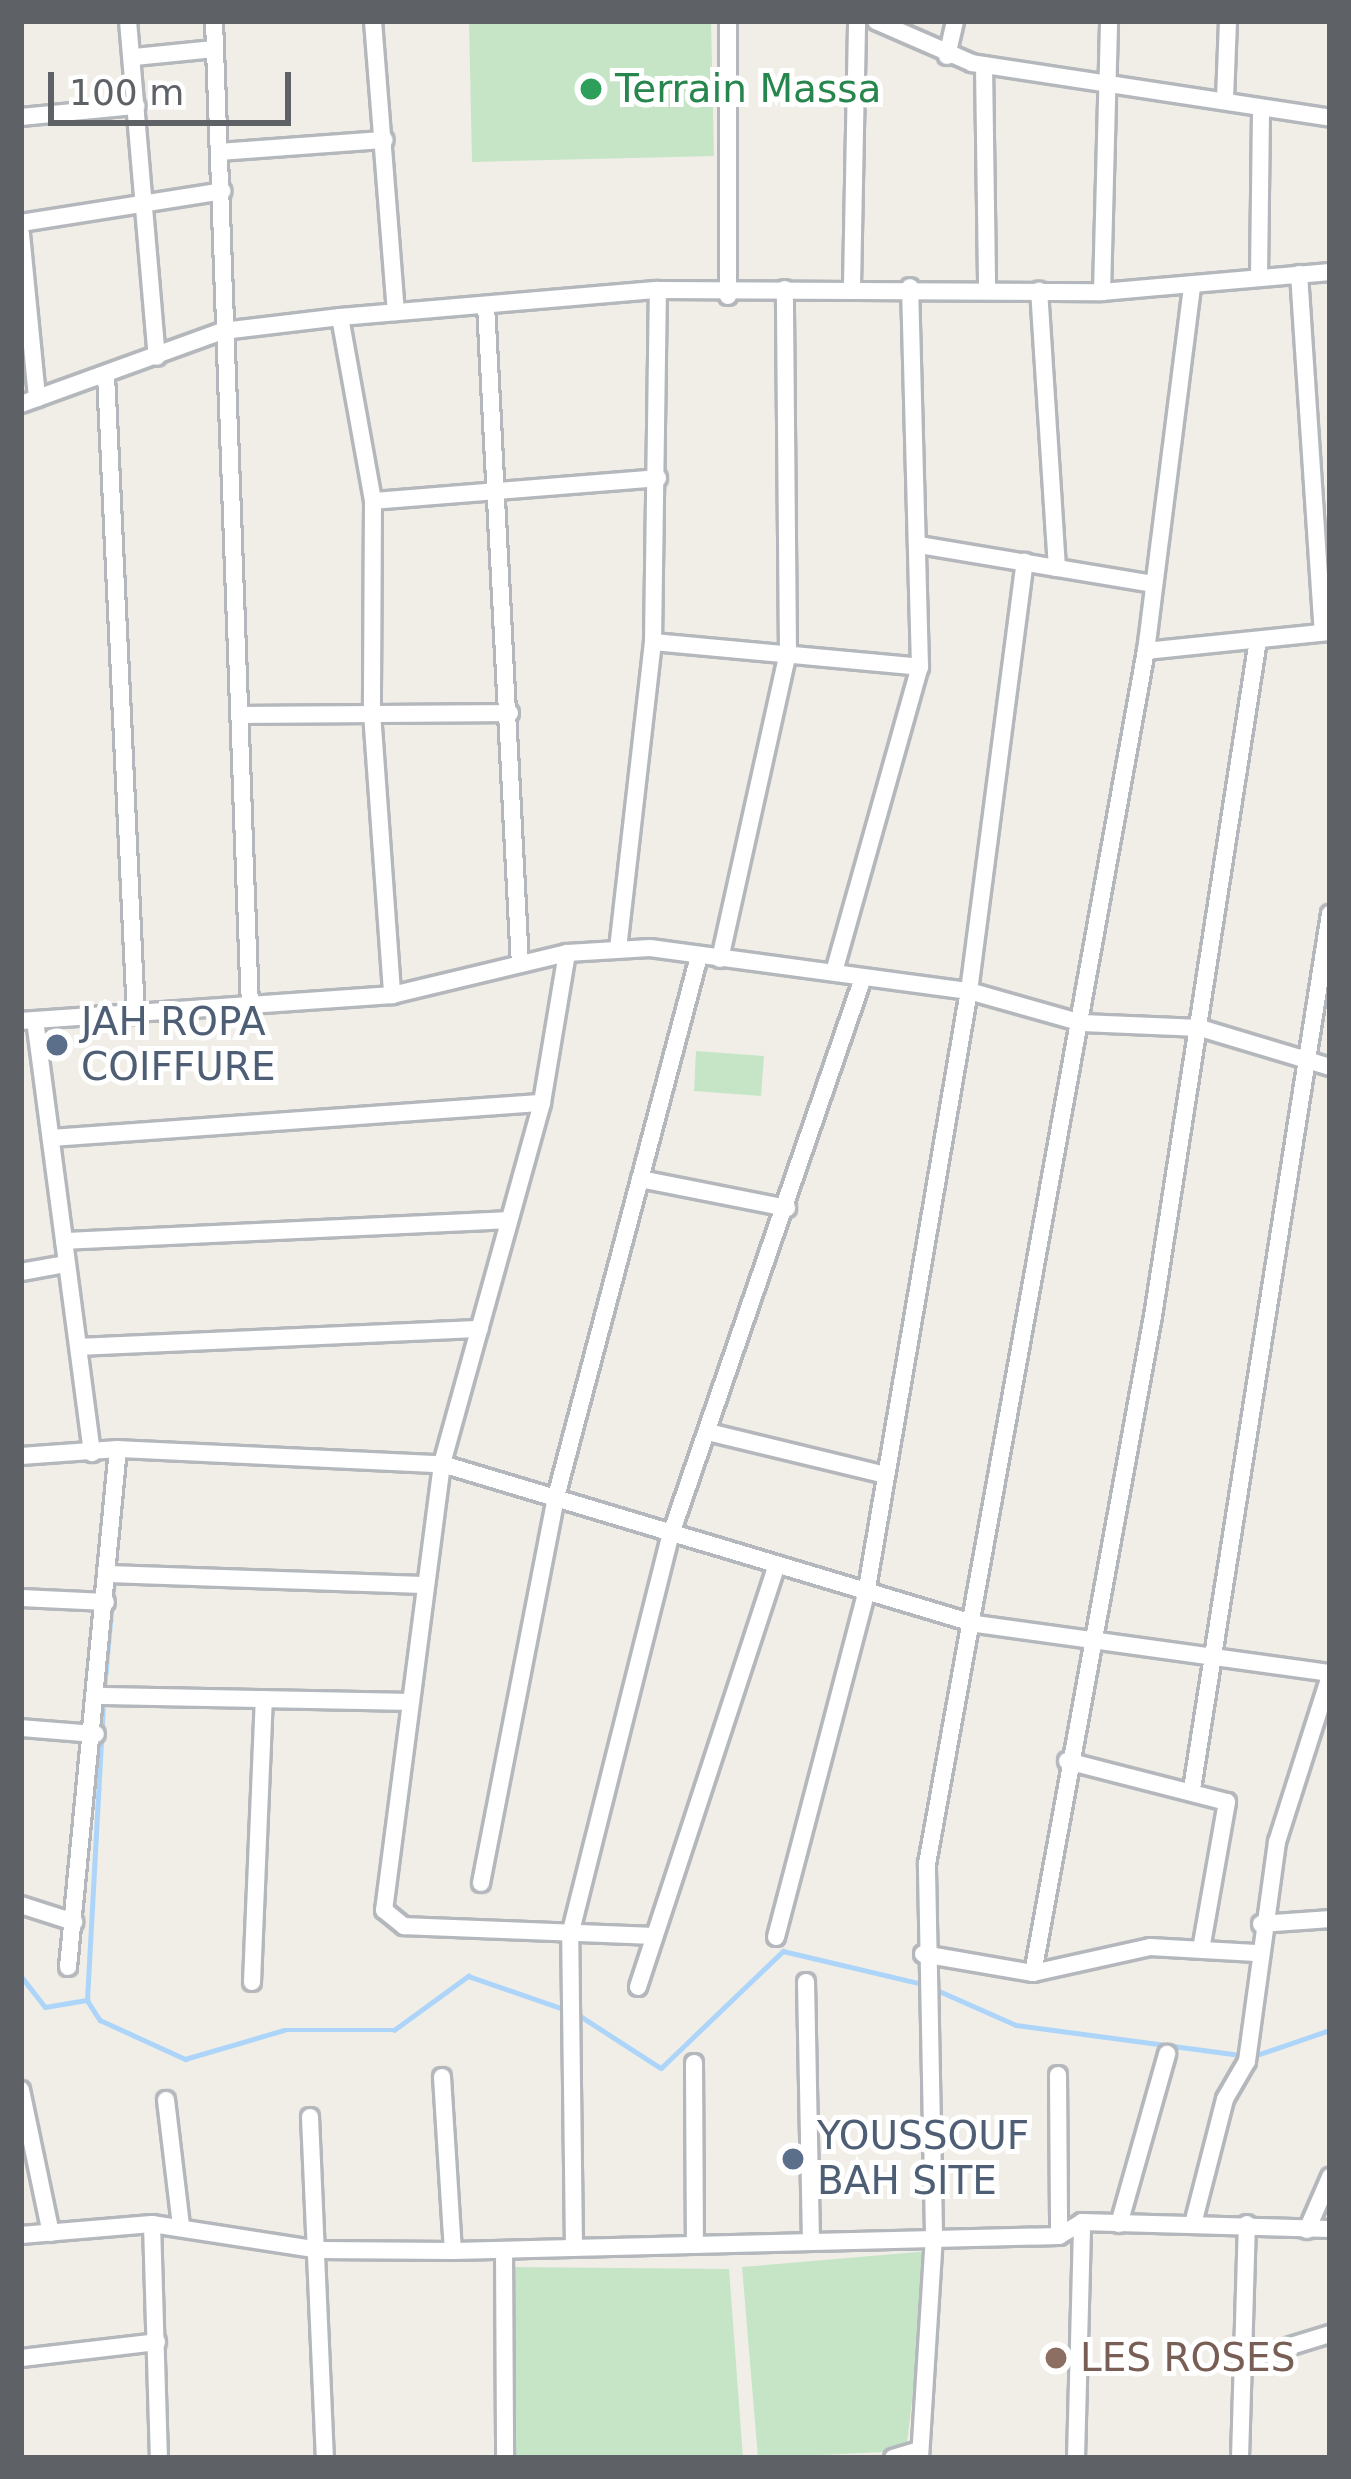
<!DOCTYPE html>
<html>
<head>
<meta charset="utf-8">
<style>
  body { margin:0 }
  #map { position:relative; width:1351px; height:2479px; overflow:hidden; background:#f0eee7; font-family:"DejaVu Sans",sans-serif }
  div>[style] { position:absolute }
  .green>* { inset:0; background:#c6e5c7 }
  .stream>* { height:4.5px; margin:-2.25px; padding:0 2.25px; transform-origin:2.25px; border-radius:2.25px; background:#add5fa }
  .roads { filter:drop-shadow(3px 0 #b4b7bb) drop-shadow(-3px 0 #b4b7bb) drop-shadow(0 3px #b4b7bb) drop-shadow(0 -3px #b4b7bb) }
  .street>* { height:16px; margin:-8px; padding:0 8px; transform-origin:8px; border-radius:8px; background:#fff }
  .dots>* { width:33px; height:33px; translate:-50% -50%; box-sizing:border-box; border:6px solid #fff; border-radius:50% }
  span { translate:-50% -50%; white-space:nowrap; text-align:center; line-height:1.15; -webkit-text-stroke:10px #fff; paint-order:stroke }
  .leisure-label { font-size:39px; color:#27864d }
  .left { translate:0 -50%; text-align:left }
  .service-label { font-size:39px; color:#4e5e75 }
  .education-label { font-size:39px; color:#785e54 }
  .frame { position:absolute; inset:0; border:24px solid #5e6266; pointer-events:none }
  .scale { position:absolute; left:48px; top:72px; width:243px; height:54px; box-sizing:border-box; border:6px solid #5e6266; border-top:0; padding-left:15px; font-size:36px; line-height:42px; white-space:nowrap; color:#5e6266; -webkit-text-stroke:9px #fff; paint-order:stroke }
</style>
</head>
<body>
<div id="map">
  <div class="green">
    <i style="clip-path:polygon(469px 21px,711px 21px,714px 156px,472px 162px)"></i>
    <i style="clip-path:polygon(696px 1051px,764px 1056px,761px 1096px,694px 1091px)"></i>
    <i style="clip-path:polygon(930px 2251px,906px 2451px,758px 2458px,742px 2267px)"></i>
    <i style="clip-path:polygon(511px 2267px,729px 2269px,743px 2458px,515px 2458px)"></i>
  </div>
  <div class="stream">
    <i style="left:104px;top:1689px;width:109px;rotate:-84.8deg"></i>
    <i style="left:21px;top:1976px;width:39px;rotate:52deg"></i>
    <i style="left:45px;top:2007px;width:43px;rotate:-9.5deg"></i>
    <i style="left:87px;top:2000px;width:24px;rotate:57deg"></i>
    <i style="left:100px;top:2020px;width:94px;rotate:24.6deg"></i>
    <i style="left:185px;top:2059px;width:103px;rotate:-16.3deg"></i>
    <i style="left:284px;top:2030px;width:110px"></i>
    <i style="left:394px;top:2030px;width:92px;rotate:-36.1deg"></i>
    <i style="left:468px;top:1976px;width:102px;rotate:19deg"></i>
    <i style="left:937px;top:1990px;width:86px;rotate:23.9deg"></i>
    <i style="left:1016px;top:2025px;width:226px;rotate:7.6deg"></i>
    <i style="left:87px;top:2000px;width:300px;rotate:-86.9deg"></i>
    <i style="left:574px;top:2012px;width:103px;rotate:32.8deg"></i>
    <i style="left:661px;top:2068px;width:169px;rotate:-43.8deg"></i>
    <i style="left:783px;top:1951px;width:148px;rotate:13.3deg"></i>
    <i style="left:1251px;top:2057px;width:83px;rotate:-18.9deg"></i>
  </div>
  <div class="roads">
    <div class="street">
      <i style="left:128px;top:21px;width:337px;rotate:85.1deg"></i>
      <i style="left:214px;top:21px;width:989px;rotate:87.91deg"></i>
      <i style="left:373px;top:21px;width:292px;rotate:85.5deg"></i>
      <i style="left:876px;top:21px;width:105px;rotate:23.6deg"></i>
      <i style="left:972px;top:63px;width:362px;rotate:8.7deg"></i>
      <i style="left:947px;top:56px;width:36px;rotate:-77deg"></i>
      <i style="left:135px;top:57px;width:79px;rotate:-5.8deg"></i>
      <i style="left:984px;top:65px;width:224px;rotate:89.2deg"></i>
      <i style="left:1225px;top:99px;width:78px;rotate:-87.8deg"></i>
      <i style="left:21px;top:117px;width:116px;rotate:-5.5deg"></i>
      <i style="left:220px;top:152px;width:165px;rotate:-4.2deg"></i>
      <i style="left:21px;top:223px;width:204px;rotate:-9deg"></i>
      <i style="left:21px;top:234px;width:165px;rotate:84.4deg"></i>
      <i style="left:1299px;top:274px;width:359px;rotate:86.2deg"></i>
      <i style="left:1259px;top:276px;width:166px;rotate:-89.3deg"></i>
      <i style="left:852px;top:286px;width:265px;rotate:-88.9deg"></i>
      <i style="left:1102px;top:292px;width:271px;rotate:-88.5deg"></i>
      <i style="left:728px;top:296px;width:275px;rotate:-90deg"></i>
      <i style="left:486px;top:305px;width:660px;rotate:87.05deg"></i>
      <i style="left:340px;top:317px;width:187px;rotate:79.8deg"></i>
      <i style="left:373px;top:501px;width:212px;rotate:90.3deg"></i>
      <i style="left:372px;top:713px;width:283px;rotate:85.9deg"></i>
      <i style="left:106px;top:375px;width:642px;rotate:87.32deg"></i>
      <i style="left:21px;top:404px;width:215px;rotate:-19.9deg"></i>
      <i style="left:223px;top:331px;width:118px;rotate:-6.8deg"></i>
      <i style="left:340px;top:317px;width:319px;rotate:-4.9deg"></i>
      <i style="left:658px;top:290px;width:444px;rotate:0.3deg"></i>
      <i style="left:1102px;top:292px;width:229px;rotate:-5deg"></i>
      <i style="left:373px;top:501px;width:286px;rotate:-4.6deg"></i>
      <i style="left:919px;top:545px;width:140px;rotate:9.5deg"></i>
      <i style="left:1057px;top:568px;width:278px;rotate:-93.7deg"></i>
      <i style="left:1057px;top:568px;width:98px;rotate:9.4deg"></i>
      <i style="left:653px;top:642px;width:268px;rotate:5.3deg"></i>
      <i style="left:1146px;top:651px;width:185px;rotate:-5.9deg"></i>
      <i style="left:244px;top:715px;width:266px;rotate:-0.4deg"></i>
      <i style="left:618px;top:949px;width:309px;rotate:-83.5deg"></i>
      <i style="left:653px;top:642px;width:352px;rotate:-89.2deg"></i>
      <i style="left:567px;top:953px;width:152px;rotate:99.5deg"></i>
      <i style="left:542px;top:1103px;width:375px;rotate:105.5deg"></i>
      <i style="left:442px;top:1464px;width:450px;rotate:97.4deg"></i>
      <i style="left:384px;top:1910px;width:26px;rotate:39deg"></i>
      <i style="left:404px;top:1926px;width:249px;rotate:2.3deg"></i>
      <i style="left:720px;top:959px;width:313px;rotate:-77.5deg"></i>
      <i style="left:788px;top:653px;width:364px;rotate:-90.5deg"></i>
      <i style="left:834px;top:972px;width:317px;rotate:-74.3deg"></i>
      <i style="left:920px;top:667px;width:380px;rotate:-91.5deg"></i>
      <i style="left:35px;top:1020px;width:437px;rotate:82.5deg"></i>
      <i style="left:21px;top:1021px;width:372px;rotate:-4deg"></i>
      <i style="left:392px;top:995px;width:180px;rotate:-13.5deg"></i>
      <i style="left:567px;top:953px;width:83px;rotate:-3.4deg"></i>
      <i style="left:650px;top:948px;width:322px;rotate:7.7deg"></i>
      <i style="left:969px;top:991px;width:117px;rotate:15.8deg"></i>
      <i style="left:1082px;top:1023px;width:118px;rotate:2.4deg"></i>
      <i style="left:1200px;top:1028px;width:136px;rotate:16.7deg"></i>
      <i style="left:52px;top:1138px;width:491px;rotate:-4.1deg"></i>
      <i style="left:640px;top:1179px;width:150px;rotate:11.2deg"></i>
      <i style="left:64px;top:1241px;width:445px;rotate:-2.7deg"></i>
      <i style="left:21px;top:1272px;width:46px;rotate:-10.1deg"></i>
      <i style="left:80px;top:1347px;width:400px;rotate:-2.6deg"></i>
      <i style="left:708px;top:1432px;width:179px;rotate:13.6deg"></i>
      <i style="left:21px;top:1456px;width:97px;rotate:-4.1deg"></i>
      <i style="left:118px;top:1449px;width:324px;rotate:2.7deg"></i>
      <i style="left:442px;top:1464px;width:557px;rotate:16.68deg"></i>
      <i style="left:976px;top:1624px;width:357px;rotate:7.9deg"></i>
      <i style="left:108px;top:1574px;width:315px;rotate:2deg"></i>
      <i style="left:21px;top:1598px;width:85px;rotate:2.7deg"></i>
      <i style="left:99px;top:1696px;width:306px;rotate:1.1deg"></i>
      <i style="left:21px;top:1728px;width:75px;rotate:4.6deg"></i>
      <i style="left:1067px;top:1761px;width:165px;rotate:14.4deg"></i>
      <i style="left:1227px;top:1802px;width:150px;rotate:100deg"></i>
      <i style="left:1192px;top:1789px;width:886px;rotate:-81.04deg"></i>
      <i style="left:481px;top:1883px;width:393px;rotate:-79deg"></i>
      <i style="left:556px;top:1497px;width:560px;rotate:-75.19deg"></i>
      <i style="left:21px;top:1905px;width:56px;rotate:17.8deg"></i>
      <i style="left:1261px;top:1924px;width:69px;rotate:-4.1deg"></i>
      <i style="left:776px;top:1937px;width:355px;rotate:-75.3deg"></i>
      <i style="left:866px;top:1594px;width:612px;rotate:-80.31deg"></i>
      <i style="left:969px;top:991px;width:433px;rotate:-82.6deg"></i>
      <i style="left:923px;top:1954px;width:112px;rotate:9.8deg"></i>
      <i style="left:1033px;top:1973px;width:120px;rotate:-12.5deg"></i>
      <i style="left:1150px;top:1947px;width:106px;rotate:3.2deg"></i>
      <i style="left:68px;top:1967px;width:520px;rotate:-84.49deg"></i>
      <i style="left:1033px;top:1973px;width:668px;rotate:-79.65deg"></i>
      <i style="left:1153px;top:1316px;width:684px;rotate:-81.17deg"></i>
      <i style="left:252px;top:1982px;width:283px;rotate:-87.6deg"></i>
      <i style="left:806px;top:1982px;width:260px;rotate:88.9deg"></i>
      <i style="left:638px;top:1987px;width:438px;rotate:-71.8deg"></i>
      <i style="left:694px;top:2063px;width:182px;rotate:89.7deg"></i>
      <i style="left:1058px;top:2075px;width:161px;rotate:89.6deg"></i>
      <i style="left:442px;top:2077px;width:174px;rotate:86.4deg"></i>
      <i style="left:21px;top:2090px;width:146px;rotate:78.2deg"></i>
      <i style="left:166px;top:2100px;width:126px;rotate:83.2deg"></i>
      <i style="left:310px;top:2117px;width:341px;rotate:87.5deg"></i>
      <i style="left:1194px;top:2220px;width:125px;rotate:-75.6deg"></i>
      <i style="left:1225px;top:2099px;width:44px;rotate:-59.9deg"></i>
      <i style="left:1247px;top:2061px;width:221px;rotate:-82.2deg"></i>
      <i style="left:1277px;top:1842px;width:174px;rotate:-72.3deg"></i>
      <i style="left:152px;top:2224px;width:169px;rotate:8.8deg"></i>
      <i style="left:319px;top:2250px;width:134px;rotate:0.4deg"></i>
      <i style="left:453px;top:2251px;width:606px;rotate:-1.42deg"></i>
      <i style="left:1059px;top:2236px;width:27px;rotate:-31deg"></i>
      <i style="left:1082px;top:2222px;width:248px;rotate:1.6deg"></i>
      <i style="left:1119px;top:2224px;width:177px;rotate:-74.2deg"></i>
      <i style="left:1307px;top:2230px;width:58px;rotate:-66.5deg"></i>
      <i style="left:21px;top:2235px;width:131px;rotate:-4.8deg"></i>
      <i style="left:152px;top:2224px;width:234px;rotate:88.3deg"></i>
      <i style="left:574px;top:2248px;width:313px;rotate:-90.7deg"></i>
      <i style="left:570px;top:1935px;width:414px;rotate:-75.9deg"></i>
      <i style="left:671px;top:1534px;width:588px;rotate:-70.95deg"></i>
      <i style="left:504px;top:2250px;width:208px;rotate:89.7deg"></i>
      <i style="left:21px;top:2358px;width:137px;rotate:-6.7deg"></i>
      <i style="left:1242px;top:2361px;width:92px;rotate:-17.1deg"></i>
      <i style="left:893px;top:2458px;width:28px;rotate:-17deg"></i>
      <i style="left:920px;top:2458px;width:224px;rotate:-86.4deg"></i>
      <i style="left:934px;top:2234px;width:370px;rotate:-91.1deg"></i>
      <i style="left:927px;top:1864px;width:1233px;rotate:-79.77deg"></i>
      <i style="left:1146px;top:651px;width:365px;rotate:-82.8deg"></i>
      <i style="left:1076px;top:2458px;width:236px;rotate:-88.5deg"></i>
      <i style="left:1240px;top:2458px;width:234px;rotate:-88.3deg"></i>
    </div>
  </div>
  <div class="dots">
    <i style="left:591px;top:89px;background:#2e9e5b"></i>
    <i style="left:57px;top:1045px;background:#5c6f8a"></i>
    <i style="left:793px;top:2159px;background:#5c6f8a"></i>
    <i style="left:1056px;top:2358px;background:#8d6e63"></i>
  </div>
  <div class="leisure-label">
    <span class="left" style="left:615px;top:89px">Terrain Massa</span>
  </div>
  <div class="service-label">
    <span class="left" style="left:81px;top:1045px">JAH ROPA<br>COIFFURE</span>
    <span class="left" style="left:817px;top:2159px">YOUSSOUF<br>BAH SITE</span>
  </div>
  <div class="education-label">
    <span class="left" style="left:1080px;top:2358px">LES ROSES</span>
  </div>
  <div class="frame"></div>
  <div class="scale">100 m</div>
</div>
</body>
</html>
